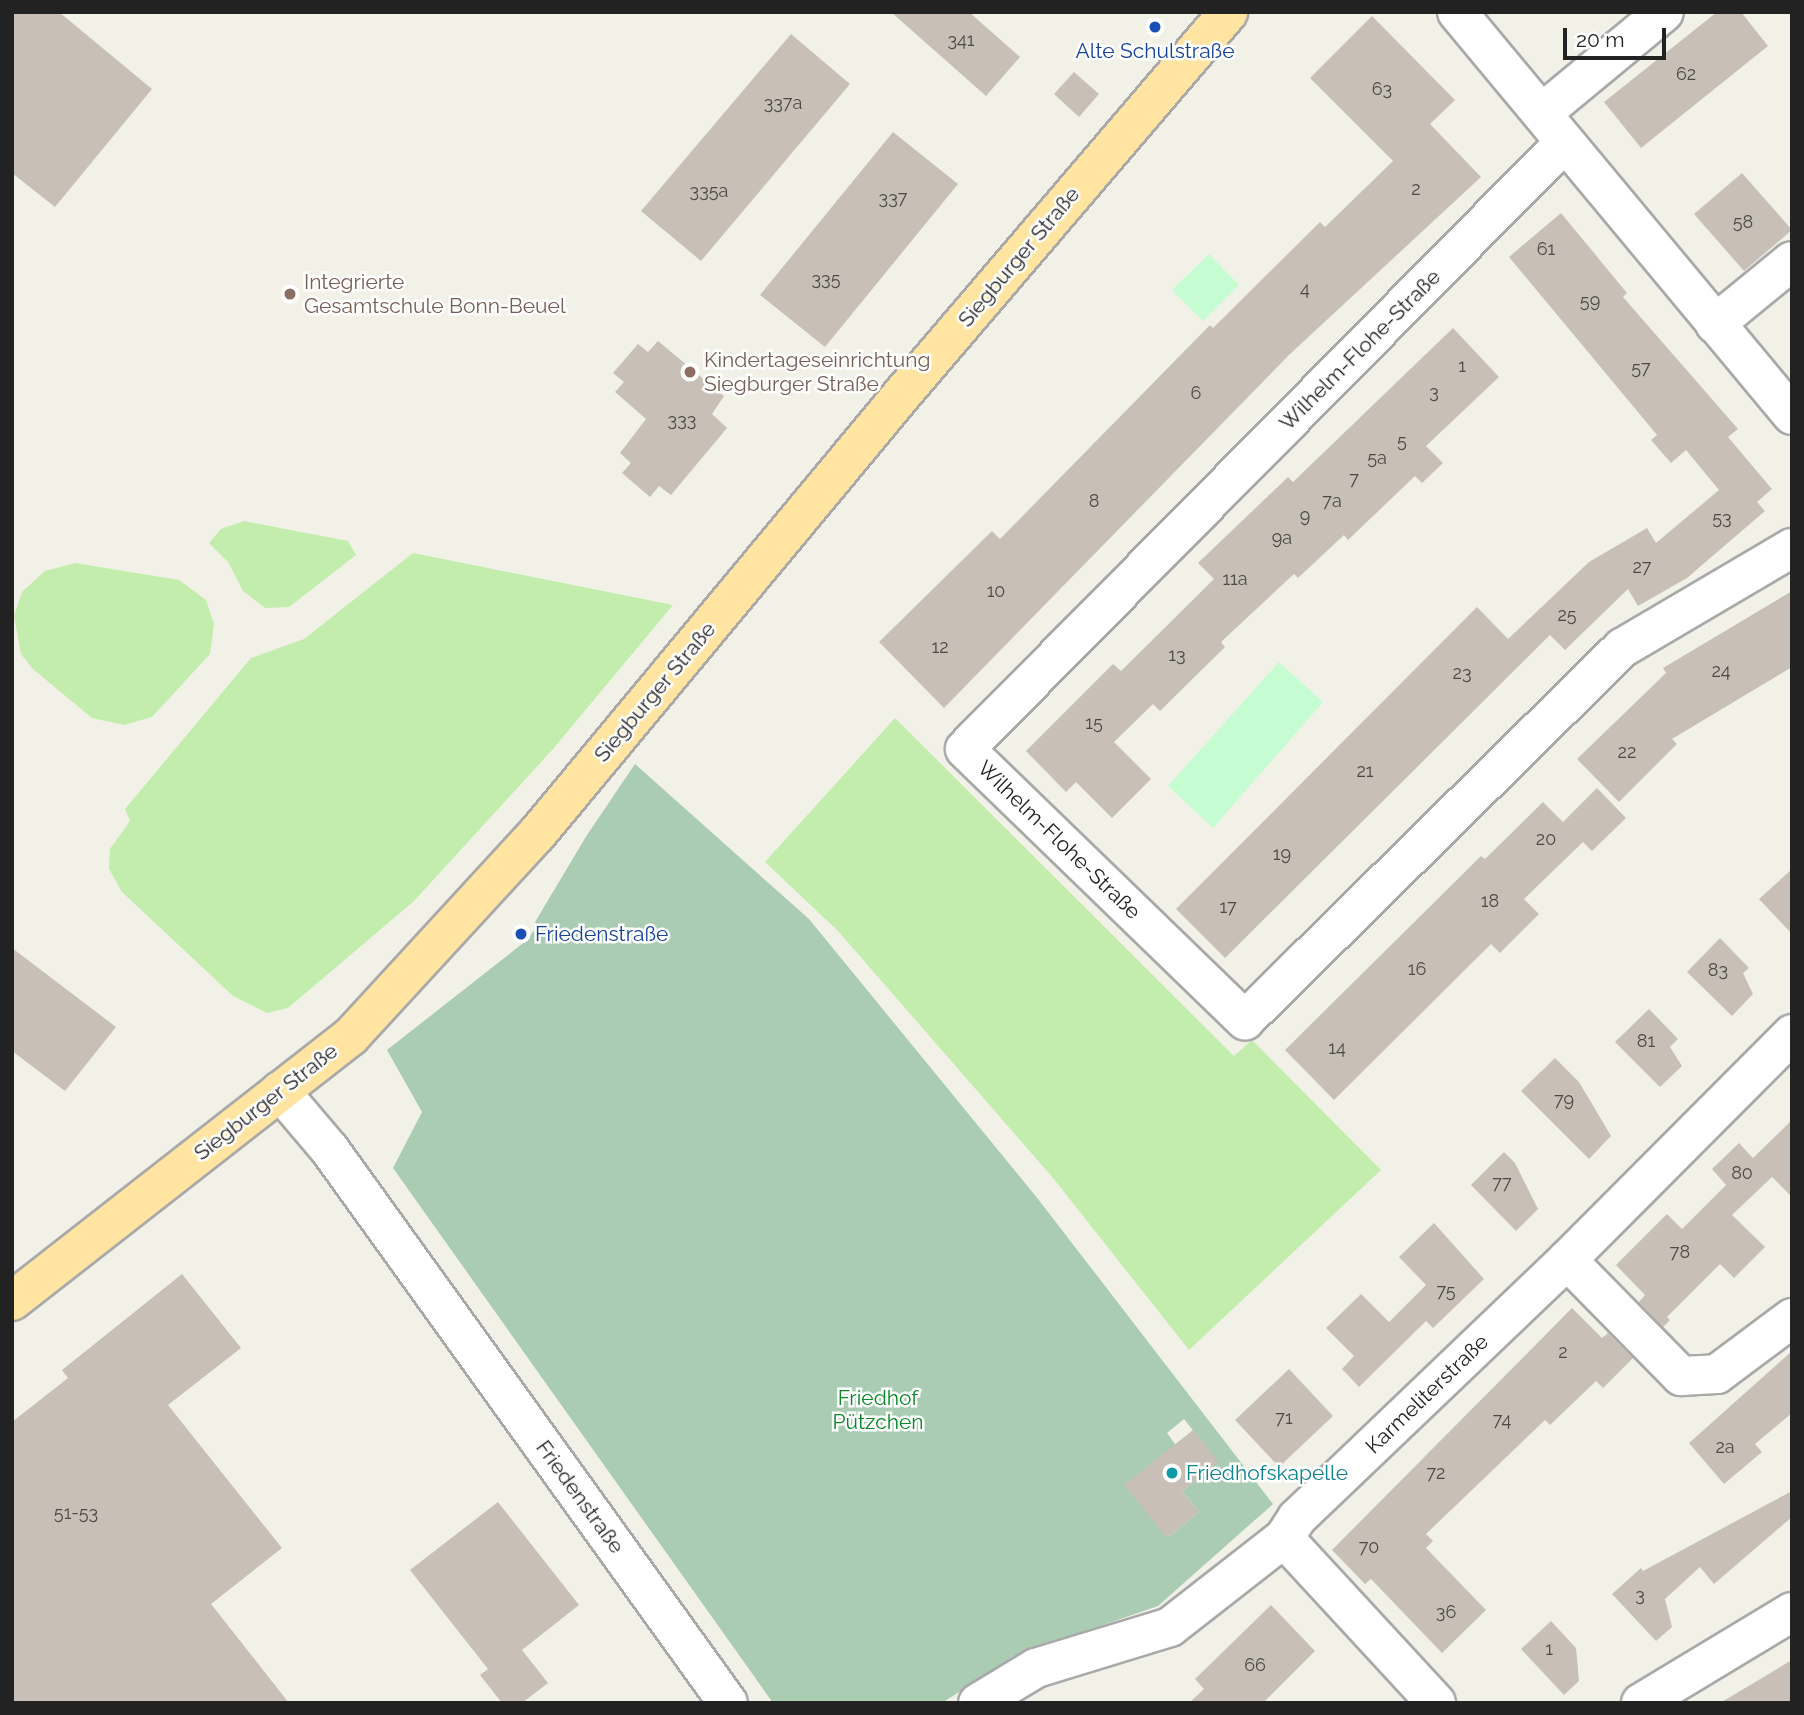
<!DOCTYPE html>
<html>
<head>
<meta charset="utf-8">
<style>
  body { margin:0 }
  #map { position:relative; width:1804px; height:1715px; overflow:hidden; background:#f2f1e8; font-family:Raleway,sans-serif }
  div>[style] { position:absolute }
  .grass>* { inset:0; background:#c3edad }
  .cemetery>* { inset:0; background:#a9ccb3 }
  .park>* { inset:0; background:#c6fcd2 }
  .building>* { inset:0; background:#c8c0b7 }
  .roads { filter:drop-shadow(2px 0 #a9a9a9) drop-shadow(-2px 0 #a9a9a9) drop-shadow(0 2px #a9a9a9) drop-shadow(0 -2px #a9a9a9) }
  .minor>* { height:38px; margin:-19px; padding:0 19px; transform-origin:19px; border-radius:19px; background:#fff }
  .major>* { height:38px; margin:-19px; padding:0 19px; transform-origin:19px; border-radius:19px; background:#ffe5a1 }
  .dots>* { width:19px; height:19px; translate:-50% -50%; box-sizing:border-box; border:4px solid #fff; border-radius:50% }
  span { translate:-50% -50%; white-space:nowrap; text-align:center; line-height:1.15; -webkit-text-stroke:5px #fff; paint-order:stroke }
  .number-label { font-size:18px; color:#4c4a47 }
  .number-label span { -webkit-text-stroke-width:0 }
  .transit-label { font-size:21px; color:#164399 }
  .left { translate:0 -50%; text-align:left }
  .street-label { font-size:21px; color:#222 }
  .education-label { font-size:21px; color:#785e54 }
  .park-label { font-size:21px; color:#078926 }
  .culture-label { font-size:21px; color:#0d838f }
  .frame { position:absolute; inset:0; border:14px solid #222; pointer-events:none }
  .scale { position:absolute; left:1563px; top:28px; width:103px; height:32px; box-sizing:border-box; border:4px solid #222; border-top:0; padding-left:9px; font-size:21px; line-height:24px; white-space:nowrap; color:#222; -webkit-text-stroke:5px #fff; paint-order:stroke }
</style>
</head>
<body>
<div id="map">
  <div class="grass">
    <i style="clip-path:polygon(244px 521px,348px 541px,356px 555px,289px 607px,265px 608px,243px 591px,228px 562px,209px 543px,221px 529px)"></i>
    <i style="clip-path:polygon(413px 553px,673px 605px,553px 749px,414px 901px,288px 1008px,267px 1013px,233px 996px,122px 892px,109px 869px,110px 849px,130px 821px,125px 809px,251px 658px,304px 639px)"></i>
    <i style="clip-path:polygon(75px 563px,179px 580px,206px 600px,214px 624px,210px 654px,152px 717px,124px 725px,92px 718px,33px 669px,21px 654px,14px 616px,22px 592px,45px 571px)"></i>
    <i style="clip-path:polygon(895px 718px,1234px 1056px,1252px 1040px,1381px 1170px,1189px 1350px,1053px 1178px,838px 931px,765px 862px)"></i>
  </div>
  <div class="cemetery">
    <i style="clip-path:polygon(evenodd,635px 764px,809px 919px,1038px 1199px,1273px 1504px,1158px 1606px,1014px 1656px,942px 1703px,773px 1703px,393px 1168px,422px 1112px,387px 1050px,522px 944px,538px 926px,535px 922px,587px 835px,635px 764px,1184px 1419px,1218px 1462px,1182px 1491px,1199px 1512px,1167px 1538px,1175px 1444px,1167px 1433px,1184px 1419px)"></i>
  </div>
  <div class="park">
    <i style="clip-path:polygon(1209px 254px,1239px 285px,1203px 321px,1172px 290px)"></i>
    <i style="clip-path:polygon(1279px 662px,1323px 702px,1213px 828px,1168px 786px)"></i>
  </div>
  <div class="building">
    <i style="clip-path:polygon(12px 12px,59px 12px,152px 89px,55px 207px,12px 173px)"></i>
    <i style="clip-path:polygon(891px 12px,969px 12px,1020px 57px,986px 96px)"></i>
    <i style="clip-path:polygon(1717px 12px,1741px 12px,1768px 46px,1641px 148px,1604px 102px)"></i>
    <i style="clip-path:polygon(1372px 16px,1455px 100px,1430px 124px,1481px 177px,1289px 355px,944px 708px,879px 642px,992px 531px,1000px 539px,1210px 325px,1213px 328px,1320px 222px,1325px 227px,1393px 161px,1310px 78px)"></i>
    <i style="clip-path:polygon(791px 34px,850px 84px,701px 261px,641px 211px)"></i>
    <i style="clip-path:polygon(1074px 72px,1099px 94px,1079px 117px,1054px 94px)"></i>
    <i style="clip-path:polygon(893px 132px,958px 184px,825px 347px,760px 295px)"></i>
    <i style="clip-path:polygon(1742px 173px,1792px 230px,1744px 271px,1694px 214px)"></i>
    <i style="clip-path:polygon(1561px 213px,1627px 293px,1623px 297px,1738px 429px,1728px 437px,1772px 489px,1757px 502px,1765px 511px,1687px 578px,1638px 606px,1628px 589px,1565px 650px,1550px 635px,1225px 958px,1176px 909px,1477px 607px,1508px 639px,1589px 562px,1647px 528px,1656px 543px,1719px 490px,1686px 450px,1671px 463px,1651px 440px,1657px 435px,1509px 257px)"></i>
    <i style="clip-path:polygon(1453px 328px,1499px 377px,1426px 446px,1443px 463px,1422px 483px,1415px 476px,1348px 540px,1344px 535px,1298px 578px,1294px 574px,1221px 642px,1225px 647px,1160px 711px,1153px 704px,1114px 742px,1151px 779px,1112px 818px,1076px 782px,1066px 792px,1026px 751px,1113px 664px,1121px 671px,1214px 579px,1198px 563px,1288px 477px,1293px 482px)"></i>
    <i style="clip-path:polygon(658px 341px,724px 396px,712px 414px,727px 428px,671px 495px,659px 486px,650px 497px,622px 473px,631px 463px,620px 453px,646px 419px,615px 392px,624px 382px,613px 373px,638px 344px,648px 352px)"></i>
    <i style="clip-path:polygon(1792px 591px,1792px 667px,1672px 739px,1677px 744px,1619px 802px,1577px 759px,1666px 673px,1663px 668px)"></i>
    <i style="clip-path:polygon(1597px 788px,1626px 818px,1592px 851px,1583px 842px,1524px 899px,1539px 914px,1500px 953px,1491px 944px,1334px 1100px,1285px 1050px,1481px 856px,1485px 859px,1543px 802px,1563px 822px)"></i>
    <i style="clip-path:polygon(1792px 869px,1792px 934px,1759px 899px)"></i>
    <i style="clip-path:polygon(1720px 938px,1749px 968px,1743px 973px,1753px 994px,1732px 1016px,1687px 972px)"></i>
    <i style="clip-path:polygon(12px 948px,116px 1027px,65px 1091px,12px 1051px)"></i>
    <i style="clip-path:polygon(1649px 1009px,1678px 1039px,1670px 1047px,1682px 1066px,1660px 1087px,1615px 1042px)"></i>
    <i style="clip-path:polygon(1555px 1058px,1579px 1082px,1611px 1136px,1589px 1159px,1521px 1091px)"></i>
    <i style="clip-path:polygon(1792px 1120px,1792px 1197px,1772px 1177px,1732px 1215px,1765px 1247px,1734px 1278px,1720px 1264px,1667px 1317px,1670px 1320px,1663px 1327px,1639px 1302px,1645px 1295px,1616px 1265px,1667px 1214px,1682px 1229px,1726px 1185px,1712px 1169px,1739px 1143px,1753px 1158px)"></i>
    <i style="clip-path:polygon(1504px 1152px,1515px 1163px,1538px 1209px,1516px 1231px,1471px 1185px)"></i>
    <i style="clip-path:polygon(1434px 1223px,1484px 1279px,1433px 1328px,1426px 1321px,1359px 1387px,1342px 1369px,1354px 1356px,1326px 1328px,1361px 1294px,1389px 1322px,1426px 1285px,1399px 1257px)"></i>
    <i style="clip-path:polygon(182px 1274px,241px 1348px,168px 1405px,282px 1548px,211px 1604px,289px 1703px,12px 1703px,12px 1422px,68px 1378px,62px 1370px)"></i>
    <i style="clip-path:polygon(1572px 1308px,1602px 1338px,1608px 1333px,1633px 1358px,1603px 1388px,1596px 1381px,1550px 1425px,1545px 1420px,1426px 1534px,1433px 1541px,1426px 1548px,1486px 1610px,1442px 1653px,1371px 1579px,1365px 1584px,1332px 1550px)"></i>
    <i style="clip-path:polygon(1792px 1351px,1792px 1413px,1755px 1444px,1762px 1452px,1724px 1484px,1689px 1443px)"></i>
    <i style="clip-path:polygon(1289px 1369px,1333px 1416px,1279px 1467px,1235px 1420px)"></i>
    <i style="clip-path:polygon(1193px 1430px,1219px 1462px,1182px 1491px,1199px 1512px,1167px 1538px,1124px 1485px)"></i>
    <i style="clip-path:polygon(1792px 1491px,1792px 1517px,1714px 1584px,1700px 1567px,1665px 1599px,1672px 1627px,1656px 1641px,1612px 1594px,1641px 1568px,1643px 1571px)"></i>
    <i style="clip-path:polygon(498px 1502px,579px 1605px,522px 1650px,548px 1683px,522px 1703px,502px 1703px,480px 1675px,488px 1669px,410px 1570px)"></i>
    <i style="clip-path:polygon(1271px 1605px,1315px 1651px,1263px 1703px,1189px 1703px,1204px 1689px,1195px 1679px)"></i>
    <i style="clip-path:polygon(1551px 1621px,1576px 1648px,1579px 1681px,1564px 1695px,1521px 1649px)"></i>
    <i style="clip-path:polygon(1792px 1660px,1792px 1703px,1720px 1703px)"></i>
  </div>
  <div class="roads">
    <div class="minor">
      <i style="left:1457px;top:12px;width:524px;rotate:50.26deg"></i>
      <i style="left:1542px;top:113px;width:158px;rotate:-39.6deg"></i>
      <i style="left:1565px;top:142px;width:853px;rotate:134.67deg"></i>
      <i style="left:965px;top:749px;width:390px;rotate:44.1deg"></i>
      <i style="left:1245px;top:1020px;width:530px;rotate:-44.62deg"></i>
      <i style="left:1622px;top:648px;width:197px;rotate:-30.5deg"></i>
      <i style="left:1715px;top:324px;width:99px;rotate:-39.3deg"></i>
      <i style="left:280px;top:1091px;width:77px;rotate:49.7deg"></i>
      <i style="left:330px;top:1150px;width:681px;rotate:54.26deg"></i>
      <i style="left:1567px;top:1260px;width:163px;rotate:45.5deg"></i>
      <i style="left:1681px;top:1376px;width:36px;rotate:-3deg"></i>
      <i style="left:1717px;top:1374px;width:94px;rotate:-36.7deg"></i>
      <i style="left:1284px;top:1538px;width:224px;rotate:47.3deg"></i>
      <i style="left:978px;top:1703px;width:68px;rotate:-31.1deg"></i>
      <i style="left:1036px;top:1668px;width:140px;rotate:-17deg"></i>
      <i style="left:1170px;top:1627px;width:145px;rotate:-38deg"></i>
      <i style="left:1284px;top:1538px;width:24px;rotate:-57deg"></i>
      <i style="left:1297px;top:1518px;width:373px;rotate:-43.7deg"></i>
      <i style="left:1567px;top:1260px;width:319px;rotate:-45.1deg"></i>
      <i style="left:1641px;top:1703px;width:176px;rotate:-31.1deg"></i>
    </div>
    <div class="major">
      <i style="left:12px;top:1301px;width:430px;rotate:-38deg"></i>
      <i style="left:351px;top:1036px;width:275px;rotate:-47.4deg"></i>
      <i style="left:537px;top:834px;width:575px;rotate:-50.3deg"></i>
      <i style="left:904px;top:392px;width:499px;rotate:-49.5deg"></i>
    </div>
  </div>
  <div class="dots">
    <i style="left:1155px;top:27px;background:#1a4fb4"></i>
    <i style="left:290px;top:294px;background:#8d6e63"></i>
    <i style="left:690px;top:372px;background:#8d6e63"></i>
    <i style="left:521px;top:934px;background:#1a4fb4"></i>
    <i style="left:1172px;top:1473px;background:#0f9aa8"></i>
  </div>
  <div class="number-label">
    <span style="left:961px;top:40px">341</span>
    <span style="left:1686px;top:74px">62</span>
    <span style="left:1382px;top:89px">63</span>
    <span style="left:783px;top:103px">337a</span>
    <span style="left:1416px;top:189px">2</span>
    <span style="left:709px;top:191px">335a</span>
    <span style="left:893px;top:198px">337</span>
    <span style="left:1743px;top:222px">58</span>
    <span style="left:1546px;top:249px">61</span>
    <span style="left:826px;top:279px">335</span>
    <span style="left:1305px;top:289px">4</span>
    <span style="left:1590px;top:301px">59</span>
    <span style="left:1462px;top:366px">1</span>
    <span style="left:1641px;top:368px">57</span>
    <span style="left:1434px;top:392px">3</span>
    <span style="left:1196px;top:393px">6</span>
    <span style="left:682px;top:420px">333</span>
    <span style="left:1402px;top:441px">5</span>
    <span style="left:1377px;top:458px">5a</span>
    <span style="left:1354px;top:479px">7</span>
    <span style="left:1094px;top:501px">8</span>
    <span style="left:1332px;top:501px">7a</span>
    <span style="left:1305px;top:516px">9</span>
    <span style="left:1722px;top:518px">53</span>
    <span style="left:1282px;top:538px">9a</span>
    <span style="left:1642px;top:567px">27</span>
    <span style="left:1235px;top:579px">11a</span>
    <span style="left:996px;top:591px">10</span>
    <span style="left:1567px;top:615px">25</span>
    <span style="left:940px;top:647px">12</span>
    <span style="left:1177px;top:655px">13</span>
    <span style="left:1721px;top:671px">24</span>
    <span style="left:1462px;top:673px">23</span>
    <span style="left:1094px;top:723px">15</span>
    <span style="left:1627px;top:752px">22</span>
    <span style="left:1365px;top:771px">21</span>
    <span style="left:1546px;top:839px">20</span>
    <span style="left:1282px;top:854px">19</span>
    <span style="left:1490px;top:901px">18</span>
    <span style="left:1228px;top:907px">17</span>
    <span style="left:1417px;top:969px">16</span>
    <span style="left:1718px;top:970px">83</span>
    <span style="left:1646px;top:1041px">81</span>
    <span style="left:1337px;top:1048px">14</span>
    <span style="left:1564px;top:1100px">79</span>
    <span style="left:1742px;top:1173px">80</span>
    <span style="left:1502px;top:1183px">77</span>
    <span style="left:1680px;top:1252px">78</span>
    <span style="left:1446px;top:1291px">75</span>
    <span style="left:1563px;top:1352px">2</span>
    <span style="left:1284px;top:1418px">71</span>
    <span style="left:1502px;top:1420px">74</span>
    <span style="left:1725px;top:1447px">2a</span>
    <span style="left:1436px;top:1473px">72</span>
    <span style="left:76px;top:1513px">51-53</span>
    <span style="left:1369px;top:1547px">70</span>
    <span style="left:1640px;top:1595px">3</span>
    <span style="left:1446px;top:1612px">36</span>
    <span style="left:1549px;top:1649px">1</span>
    <span style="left:1255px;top:1665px">66</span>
  </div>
  <div class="transit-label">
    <span style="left:1155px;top:51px">Alte Schulstraße</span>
    <span class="left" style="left:535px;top:934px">Friedenstraße</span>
  </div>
  <div class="street-label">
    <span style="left:1019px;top:257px;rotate:-50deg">Siegburger Straße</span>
    <span style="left:1360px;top:350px;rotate:-45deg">Wilhelm-Flohe-Straße</span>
    <span style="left:655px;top:692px;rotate:-50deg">Siegburger Straße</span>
    <span style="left:1059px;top:840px;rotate:44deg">Wilhelm-Flohe-Straße</span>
    <span style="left:266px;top:1102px;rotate:-38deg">Siegburger Straße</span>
    <span style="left:1427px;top:1394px;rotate:-44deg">Karmeliterstraße</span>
    <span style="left:580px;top:1497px;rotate:54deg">Friedenstraße</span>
  </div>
  <div class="education-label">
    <span class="left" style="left:304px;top:294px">Integrierte<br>Gesamtschule Bonn-Beuel</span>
    <span class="left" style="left:704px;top:372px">Kindertageseinrichtung<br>Siegburger Straße</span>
  </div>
  <div class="park-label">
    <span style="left:878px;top:1410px">Friedhof<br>Pützchen</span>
  </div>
  <div class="culture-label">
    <span class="left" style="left:1186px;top:1473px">Friedhofskapelle</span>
  </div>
  <div class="frame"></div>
  <div class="scale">20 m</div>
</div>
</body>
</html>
